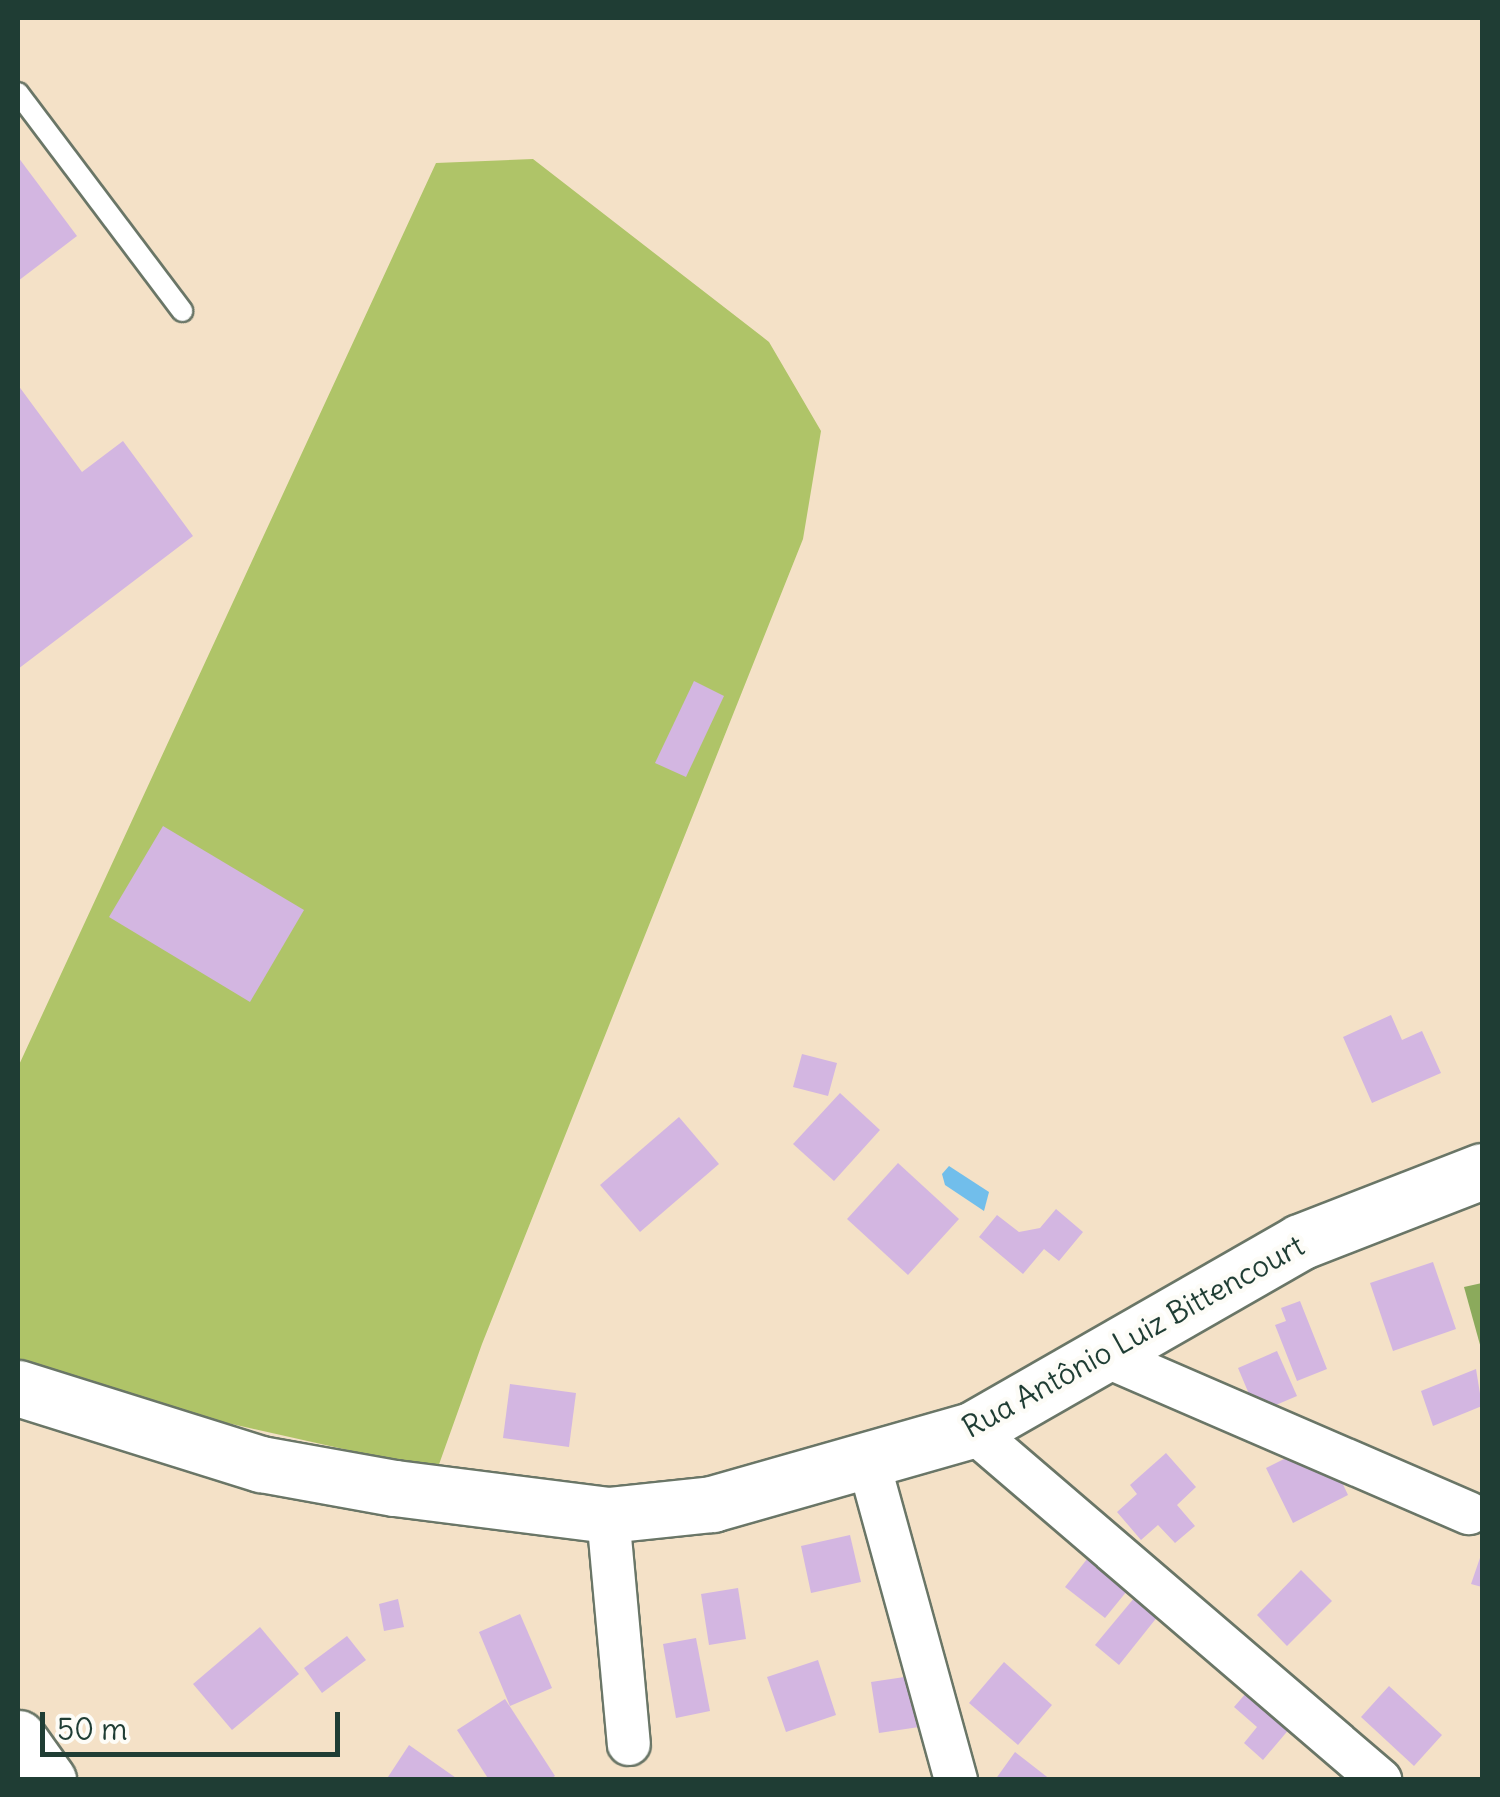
<!DOCTYPE html>
<html>
<head>
<meta charset="utf-8">
<style>
  body { margin:0 }
  #map { position:relative; width:1500px; height:1797px; overflow:hidden; background:#f4e1c7; font-family:Delius,sans-serif }
  div>[style] { position:absolute }
  .green>* { inset:0; background:#afc468 }
  .forest>* { inset:0; background:#8baa5c }
  .water>* { inset:0; background:#71beeb }
  .building>* { inset:0; background:#d3b6e1 }
  .roads { filter:drop-shadow(2px 0 #6a7667) drop-shadow(-2px 0 #6a7667) drop-shadow(0 2px #6a7667) drop-shadow(0 -2px #6a7667) }
  .lane>* { height:20px; margin:-10px; padding:0 10px; transform-origin:10px; border-radius:10px; background:#fff }
  .street>* { height:42px; margin:-21px; padding:0 21px; transform-origin:21px; border-radius:21px; background:#fff }
  .secondary>* { height:55px; margin:-27.5px; padding:0 27.5px; transform-origin:27.5px; border-radius:27.5px; background:#fff }
  span { translate:-50% -50%; white-space:nowrap; text-align:center; line-height:1.15; -webkit-text-stroke:9px #fdfcf7; paint-order:stroke }
  .street-label { font-size:30px; color:#1f3d34 }
  .frame { position:absolute; inset:0; border:20px solid #1f3d34; pointer-events:none }
  .scale { position:absolute; left:40px; top:1712px; width:300px; height:45px; box-sizing:border-box; border:5px solid #1f3d34; border-top:0; padding-left:12px; font-size:30px; line-height:35px; white-space:nowrap; color:#1f3d34; -webkit-text-stroke:8px #fdfcf7; paint-order:stroke }
</style>
</head>
<body>
<div id="map">
  <div class="green">
    <i style="clip-path:polygon(533px 159px,769px 342px,821px 431px,803px 539px,482px 1344px,437px 1470px,223px 1422px,18px 1360px,18px 1067px,436px 163px)"></i>
  </div>
  <div class="forest">
    <i style="clip-path:polygon(1482px 1283px,1482px 1352px,1464px 1287px)"></i>
  </div>
  <div class="water">
    <i style="clip-path:polygon(949px 1166px,989px 1192px,984px 1211px,945px 1185px,942px 1174px)"></i>
  </div>
  <div class="building">
    <i style="clip-path:polygon(18px 157px,77px 236px,18px 281px)"></i>
    <i style="clip-path:polygon(18px 385px,82px 472px,123px 441px,193px 536px,18px 669px)"></i>
    <i style="clip-path:polygon(694px 681px,724px 696px,686px 777px,655px 763px)"></i>
    <i style="clip-path:polygon(163px 826px,304px 910px,250px 1002px,109px 917px)"></i>
    <i style="clip-path:polygon(1391px 1015px,1402px 1040px,1422px 1031px,1441px 1073px,1372px 1103px,1343px 1037px)"></i>
    <i style="clip-path:polygon(802px 1054px,837px 1063px,828px 1096px,793px 1087px)"></i>
    <i style="clip-path:polygon(840px 1093px,880px 1130px,834px 1181px,793px 1144px)"></i>
    <i style="clip-path:polygon(679px 1117px,719px 1164px,640px 1232px,600px 1185px)"></i>
    <i style="clip-path:polygon(898px 1163px,959px 1219px,908px 1275px,847px 1219px)"></i>
    <i style="clip-path:polygon(1056px 1209px,1083px 1232px,1059px 1261px,1044px 1249px,1023px 1274px,979px 1237px,997px 1215px,1019px 1232px,1040px 1228px)"></i>
    <i style="clip-path:polygon(1433px 1262px,1456px 1329px,1393px 1351px,1370px 1283px)"></i>
    <i style="clip-path:polygon(1300px 1301px,1327px 1369px,1297px 1381px,1275px 1325px,1286px 1321px,1281px 1308px)"></i>
    <i style="clip-path:polygon(1277px 1351px,1297px 1396px,1257px 1413px,1238px 1368px)"></i>
    <i style="clip-path:polygon(1476px 1369px,1482px 1406px,1433px 1426px,1421px 1391px)"></i>
    <i style="clip-path:polygon(510px 1384px,576px 1393px,569px 1447px,503px 1438px)"></i>
    <i style="clip-path:polygon(1302px 1450px,1313px 1471px,1332px 1461px,1348px 1495px,1293px 1523px,1266px 1468px)"></i>
    <i style="clip-path:polygon(1166px 1453px,1196px 1487px,1177px 1505px,1195px 1526px,1175px 1543px,1158px 1525px,1141px 1540px,1117px 1512px,1137px 1494px,1130px 1485px)"></i>
    <i style="clip-path:polygon(850px 1535px,861px 1582px,811px 1593px,801px 1546px)"></i>
    <i style="clip-path:polygon(1482px 1552px,1482px 1587px,1471px 1584px)"></i>
    <i style="clip-path:polygon(1091px 1554px,1131px 1586px,1105px 1618px,1065px 1587px)"></i>
    <i style="clip-path:polygon(1301px 1570px,1332px 1601px,1287px 1646px,1257px 1615px)"></i>
    <i style="clip-path:polygon(738px 1588px,746px 1639px,709px 1645px,701px 1594px)"></i>
    <i style="clip-path:polygon(1135px 1597px,1158px 1616px,1119px 1665px,1095px 1645px)"></i>
    <i style="clip-path:polygon(398px 1599px,404px 1627px,384px 1631px,379px 1604px)"></i>
    <i style="clip-path:polygon(520px 1614px,552px 1688px,510px 1706px,479px 1632px)"></i>
    <i style="clip-path:polygon(260px 1627px,299px 1674px,232px 1730px,193px 1684px)"></i>
    <i style="clip-path:polygon(347px 1636px,366px 1660px,322px 1693px,304px 1668px)"></i>
    <i style="clip-path:polygon(696px 1638px,710px 1711px,676px 1718px,663px 1644px)"></i>
    <i style="clip-path:polygon(818px 1660px,836px 1715px,786px 1732px,767px 1677px)"></i>
    <i style="clip-path:polygon(1004px 1662px,1052px 1705px,1018px 1745px,969px 1703px)"></i>
    <i style="clip-path:polygon(911px 1676px,919px 1727px,879px 1733px,871px 1682px)"></i>
    <i style="clip-path:polygon(1254px 1684px,1296px 1721px,1263px 1760px,1244px 1743px,1257px 1727px,1234px 1707px)"></i>
    <i style="clip-path:polygon(1389px 1686px,1442px 1735px,1414px 1766px,1361px 1717px)"></i>
    <i style="clip-path:polygon(505px 1699px,555px 1776px,549px 1780px,489px 1780px,457px 1730px)"></i>
    <i style="clip-path:polygon(409px 1745px,459px 1780px,386px 1780px)"></i>
    <i style="clip-path:polygon(1015px 1752px,1051px 1780px,995px 1780px)"></i>
  </div>
  <div class="roads">
    <div class="lane">
      <i style="left:18px;top:93px;width:273px;rotate:53deg"></i>
    </div>
    <div class="street">
      <i style="left:1101px;top:1354px;width:401px;rotate:23.4deg"></i>
      <i style="left:972px;top:1430px;width:538px;rotate:40.62deg"></i>
      <i style="left:869px;top:1464px;width:328px;rotate:74.6deg"></i>
      <i style="left:608px;top:1515px;width:230px;rotate:84.8deg"></i>
    </div>
    <div class="secondary">
      <i style="left:18px;top:1388px;width:255px;rotate:17.4deg"></i>
      <i style="left:261px;top:1464px;width:136px;rotate:10.2deg"></i>
      <i style="left:395px;top:1488px;width:215px;rotate:7.2deg"></i>
      <i style="left:608px;top:1515px;width:105px;rotate:-6deg"></i>
      <i style="left:712px;top:1504px;width:270px;rotate:-15.9deg"></i>
      <i style="left:972px;top:1430px;width:378px;rotate:-29.8deg"></i>
      <i style="left:1300px;top:1242px;width:195px;rotate:-21.3deg"></i>
      <i style="left:18px;top:1738px;width:52px;rotate:54.5deg"></i>
    </div>
  </div>
  <div class="street-label">
    <span style="left:1133px;top:1336px;rotate:-29deg">Rua Antônio Luiz Bittencourt</span>
  </div>
  <div class="frame"></div>
  <div class="scale">50 m</div>
</div>
</body>
</html>
